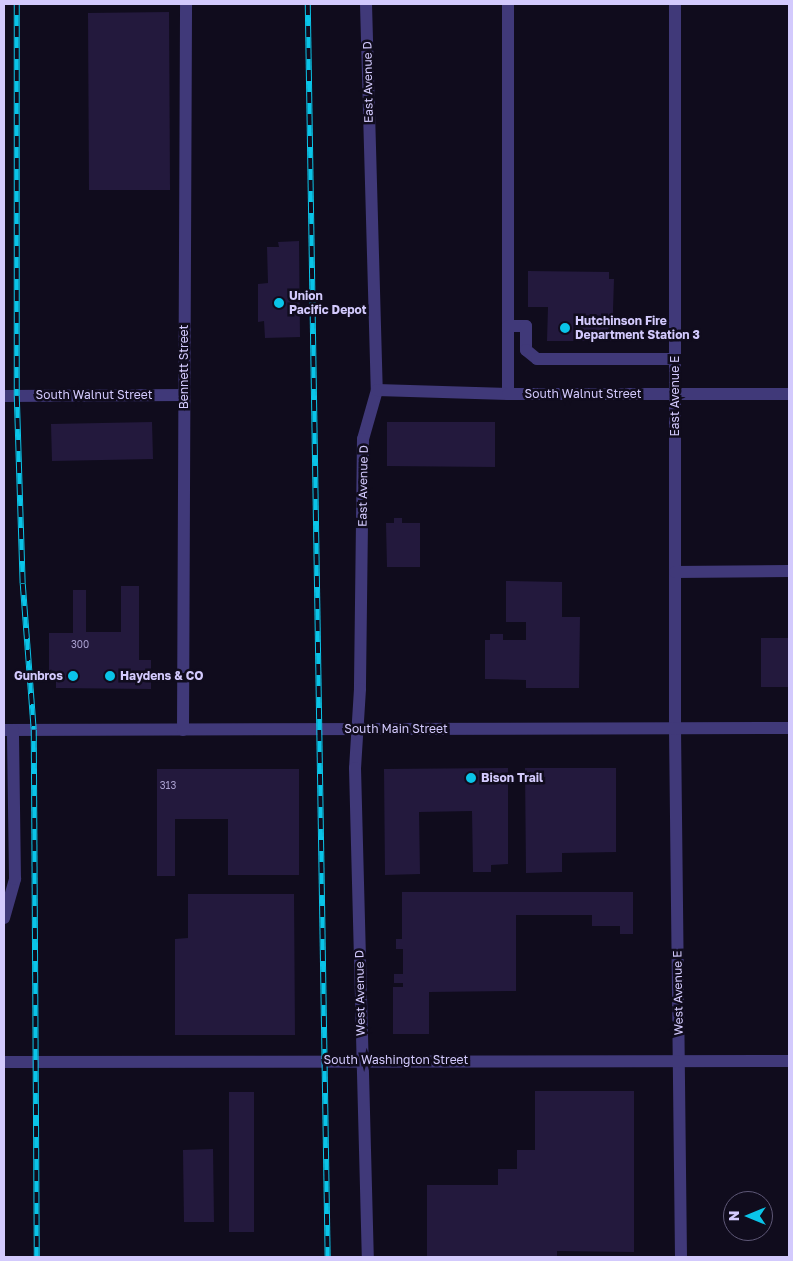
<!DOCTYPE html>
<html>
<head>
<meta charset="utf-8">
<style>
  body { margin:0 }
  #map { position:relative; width:793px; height:1261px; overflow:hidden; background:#100c1d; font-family:"Golos Text",sans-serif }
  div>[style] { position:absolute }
  .building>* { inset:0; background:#23193d }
  .minor>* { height:12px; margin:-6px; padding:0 6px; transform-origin:6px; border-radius:6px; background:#403979 }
  .rail>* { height:5.5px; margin-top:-2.75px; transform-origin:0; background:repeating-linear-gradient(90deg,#100c1d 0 11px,#0ac4e8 0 22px); box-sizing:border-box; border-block:1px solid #0ac4e8 }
  .dots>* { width:14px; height:14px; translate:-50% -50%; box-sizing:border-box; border:2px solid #100c1d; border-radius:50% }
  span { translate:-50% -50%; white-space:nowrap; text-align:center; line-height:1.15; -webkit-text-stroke:5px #100c1d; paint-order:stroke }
  .number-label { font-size:10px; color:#a79ecd }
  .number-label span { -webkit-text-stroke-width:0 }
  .street-label { font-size:12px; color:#d3cafd }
  .poi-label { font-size:12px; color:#d3cafd; font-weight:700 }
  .left { translate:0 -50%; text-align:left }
  .right { translate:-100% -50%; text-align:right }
  .frame { position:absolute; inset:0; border:5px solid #d3cafd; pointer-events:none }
  .north { position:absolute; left:723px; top:1191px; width:50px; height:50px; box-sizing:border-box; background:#100c1d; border:1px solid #5e5877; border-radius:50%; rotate:270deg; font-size:14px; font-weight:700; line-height:20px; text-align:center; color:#d3cafd }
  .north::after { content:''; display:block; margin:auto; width:18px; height:22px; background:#0ac4e8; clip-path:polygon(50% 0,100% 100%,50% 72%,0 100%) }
</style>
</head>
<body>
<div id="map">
  <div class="building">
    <i style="clip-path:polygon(169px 12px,170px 190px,89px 190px,88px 13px)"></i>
    <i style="clip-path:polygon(299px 241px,300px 337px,265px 338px,264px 321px,258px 322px,258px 284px,268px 283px,267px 247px,279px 247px,278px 242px)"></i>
    <i style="clip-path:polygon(528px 271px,609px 272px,609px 279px,614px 279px,612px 341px,547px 341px,548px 307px,528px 307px)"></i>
    <i style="clip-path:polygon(152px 422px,153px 459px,52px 461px,51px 424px)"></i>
    <i style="clip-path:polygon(387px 422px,495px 422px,495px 467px,387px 466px)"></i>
    <i style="clip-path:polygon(394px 518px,402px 518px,402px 523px,420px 523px,420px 567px,387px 567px,386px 523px,394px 523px)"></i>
    <i style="clip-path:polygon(506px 581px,562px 582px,562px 617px,580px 617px,579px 688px,526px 688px,526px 680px,485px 679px,485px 640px,490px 640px,490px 634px,503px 634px,503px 640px,526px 640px,526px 622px,506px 622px)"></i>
    <i style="clip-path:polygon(121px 586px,139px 586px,139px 660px,151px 660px,151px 689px,56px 688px,56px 675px,49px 675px,49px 633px,73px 633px,73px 590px,86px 590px,86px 632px,121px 632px)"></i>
    <i style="clip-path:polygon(761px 638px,788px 638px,789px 687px,761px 687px)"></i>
    <i style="clip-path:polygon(508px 768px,508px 864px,491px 865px,491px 872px,473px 872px,472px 811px,419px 812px,420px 874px,385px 875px,384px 769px)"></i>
    <i style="clip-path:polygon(525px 768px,616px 768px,616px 852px,562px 853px,562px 872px,526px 873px)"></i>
    <i style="clip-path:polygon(157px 769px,299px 769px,299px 875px,228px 875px,228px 819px,175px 819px,175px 876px,157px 876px)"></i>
    <i style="clip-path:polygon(402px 892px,633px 892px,633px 934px,620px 934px,620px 926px,592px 926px,592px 915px,516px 915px,516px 991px,429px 992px,429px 1034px,393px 1034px,393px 987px,403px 987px,403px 983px,394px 983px,394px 974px,403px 974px,403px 949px,396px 949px,396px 939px,402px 939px)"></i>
    <i style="clip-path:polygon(188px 894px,294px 894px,295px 1035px,175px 1035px,175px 939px,188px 938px)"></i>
    <i style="clip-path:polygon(535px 1091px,634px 1091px,634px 1252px,557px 1251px,557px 1257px,427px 1257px,427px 1185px,498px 1185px,498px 1169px,517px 1169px,517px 1150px,535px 1150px)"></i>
    <i style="clip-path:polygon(229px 1092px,254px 1092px,254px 1232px,229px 1232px)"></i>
    <i style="clip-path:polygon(213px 1149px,214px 1222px,184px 1222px,183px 1150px)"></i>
  </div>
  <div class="minor">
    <i style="left:366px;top:4px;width:386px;rotate:88.4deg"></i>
    <i style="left:377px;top:390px;width:51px;rotate:105.9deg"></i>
    <i style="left:363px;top:439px;width:250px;rotate:90.7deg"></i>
    <i style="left:360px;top:689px;width:79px;rotate:93.6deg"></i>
    <i style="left:355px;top:768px;width:489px;rotate:88.5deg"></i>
    <i style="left:508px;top:4px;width:390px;rotate:90deg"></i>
    <i style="left:675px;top:4px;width:725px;rotate:90deg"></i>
    <i style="left:675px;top:729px;width:528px;rotate:89.35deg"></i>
    <i style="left:508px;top:326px;width:18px"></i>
    <i style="left:526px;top:326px;width:24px;rotate:90deg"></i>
    <i style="left:526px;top:350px;width:14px;rotate:39deg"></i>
    <i style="left:537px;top:359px;width:138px"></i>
    <i style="left:377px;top:390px;width:131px;rotate:1.7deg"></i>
    <i style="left:508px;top:394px;width:281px"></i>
    <i style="left:4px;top:396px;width:180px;rotate:-0.3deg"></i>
    <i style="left:675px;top:572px;width:114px;rotate:-0.5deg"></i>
    <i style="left:4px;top:730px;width:785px;rotate:-0.15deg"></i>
    <i style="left:183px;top:730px;width:726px;rotate:-89.76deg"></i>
    <i style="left:4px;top:918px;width:41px;rotate:-74.2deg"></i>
    <i style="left:15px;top:879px;width:149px;rotate:-90.8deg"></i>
    <i style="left:4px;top:1062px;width:785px;rotate:-0.07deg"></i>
  </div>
  <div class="rail">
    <i style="left:17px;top:4px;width:392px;rotate:90deg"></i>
    <i style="left:17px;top:396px;width:188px;rotate:88.2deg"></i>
    <i style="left:23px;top:584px;width:146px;rotate:85.7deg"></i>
    <i style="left:34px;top:730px;width:527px;rotate:89.67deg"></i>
    <i style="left:308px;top:4px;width:1253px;rotate:89.09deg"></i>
  </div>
  <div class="dots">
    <i style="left:279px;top:303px;background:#0ac4e8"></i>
    <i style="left:565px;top:328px;background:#0ac4e8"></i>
    <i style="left:73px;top:676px;background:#0ac4e8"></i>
    <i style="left:110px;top:676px;background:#0ac4e8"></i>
    <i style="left:471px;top:778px;background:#0ac4e8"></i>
  </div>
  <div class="number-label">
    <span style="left:80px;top:645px">300</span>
    <span style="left:168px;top:786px">313</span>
  </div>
  <div class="street-label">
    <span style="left:368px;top:82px;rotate:-91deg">East Avenue D</span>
    <span style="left:184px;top:367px;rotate:-90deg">Bennett Street</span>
    <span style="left:583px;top:394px">South Walnut Street</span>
    <span style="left:94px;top:395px">South Walnut Street</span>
    <span style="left:675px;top:396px;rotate:-90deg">East Avenue E</span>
    <span style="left:363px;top:486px;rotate:-89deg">East Avenue D</span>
    <span style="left:396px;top:729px">South Main Street</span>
    <span style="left:360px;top:993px;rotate:-91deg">West Avenue D</span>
    <span style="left:678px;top:993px;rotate:-91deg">West Avenue E</span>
    <span style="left:396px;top:1060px">South Washington Street</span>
  </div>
  <div class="poi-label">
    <span class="left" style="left:289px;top:303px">Union<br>Pacific Depot</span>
    <span class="left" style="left:575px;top:328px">Hutchinson Fire<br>Department Station 3</span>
    <span class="right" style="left:63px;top:676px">Gunbros</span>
    <span class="left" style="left:120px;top:676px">Haydens &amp; CO</span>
    <span class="left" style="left:481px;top:778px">Bison Trail</span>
  </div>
  <div class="frame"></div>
  <div class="north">N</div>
</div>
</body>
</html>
